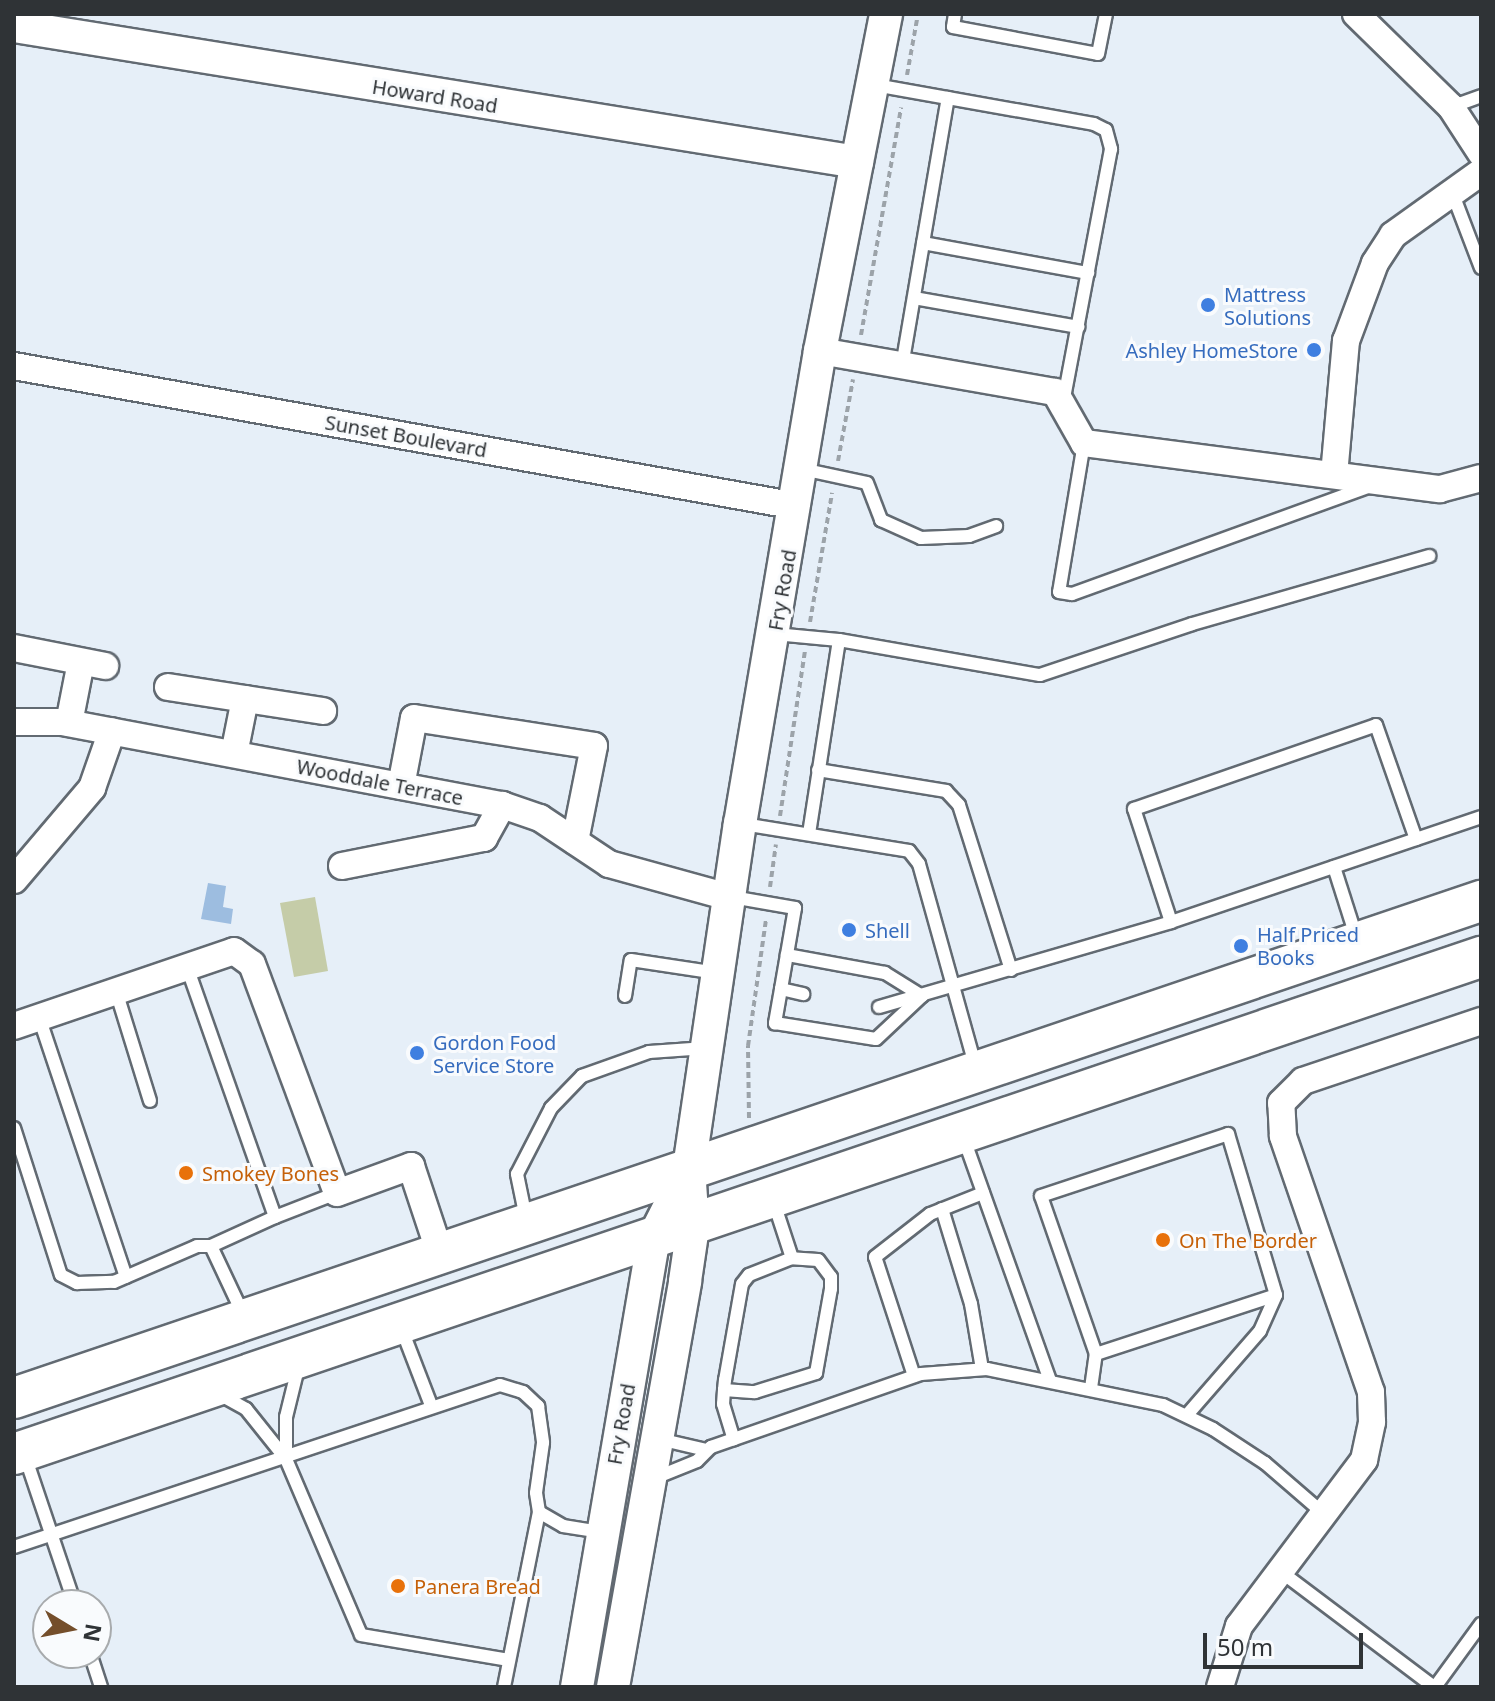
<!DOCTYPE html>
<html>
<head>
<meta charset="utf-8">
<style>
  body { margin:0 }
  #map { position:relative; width:1495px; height:1701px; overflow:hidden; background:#e6eff8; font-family:"Noto Sans",sans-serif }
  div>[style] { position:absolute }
  .green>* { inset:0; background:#c5cca8 }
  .water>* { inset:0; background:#9dbde0 }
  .path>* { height:4px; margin-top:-2px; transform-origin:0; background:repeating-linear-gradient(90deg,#9ca3a9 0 6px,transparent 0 10px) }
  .roads { filter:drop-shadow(2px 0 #626a72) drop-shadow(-2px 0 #626a72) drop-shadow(0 2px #626a72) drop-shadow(0 -2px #626a72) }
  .service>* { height:12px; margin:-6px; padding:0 6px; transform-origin:6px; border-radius:6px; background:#fff }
  .minor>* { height:26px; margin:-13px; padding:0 13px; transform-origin:13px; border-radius:13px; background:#fff }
  .tertiary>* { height:32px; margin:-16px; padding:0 16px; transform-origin:16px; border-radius:16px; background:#fff }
  .primary>* { height:40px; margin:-20px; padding:0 20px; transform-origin:20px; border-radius:20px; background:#fff }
  .dots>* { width:22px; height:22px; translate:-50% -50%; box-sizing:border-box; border:4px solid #f9fbfd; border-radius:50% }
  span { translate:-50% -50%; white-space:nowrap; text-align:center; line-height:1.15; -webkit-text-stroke:6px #f9fbfd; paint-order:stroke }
  .street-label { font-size:20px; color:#2f3336 }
  .shop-label { font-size:20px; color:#366cbe }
  .left { translate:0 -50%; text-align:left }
  .right { translate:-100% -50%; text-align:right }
  .food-label { font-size:20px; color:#c56008 }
  .frame { position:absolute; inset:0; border:16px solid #2f3336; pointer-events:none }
  .north { position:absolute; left:32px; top:1589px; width:80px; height:80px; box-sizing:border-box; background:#f9fbfd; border:2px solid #a8abad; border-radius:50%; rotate:100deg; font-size:22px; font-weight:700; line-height:32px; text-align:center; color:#2f3336 }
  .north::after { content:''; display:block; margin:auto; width:28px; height:36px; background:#744e2b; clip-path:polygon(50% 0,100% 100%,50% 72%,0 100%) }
  .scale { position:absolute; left:1203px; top:1633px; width:160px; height:36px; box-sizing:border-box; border:4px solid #2f3336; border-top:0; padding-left:10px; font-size:24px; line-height:28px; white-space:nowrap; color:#2f3336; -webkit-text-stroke:6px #f9fbfd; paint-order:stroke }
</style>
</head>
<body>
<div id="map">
  <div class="green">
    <i style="clip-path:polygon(315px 897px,328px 971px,294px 977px,280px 903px)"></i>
  </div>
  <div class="water">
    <i style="clip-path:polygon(208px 883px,226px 886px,223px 907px,233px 909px,231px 924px,201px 919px)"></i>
  </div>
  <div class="path">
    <i style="left:907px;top:75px;width:62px;rotate:-79.8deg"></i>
    <i style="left:861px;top:335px;width:231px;rotate:-80deg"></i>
    <i style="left:838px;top:461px;width:83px;rotate:-79.6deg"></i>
    <i style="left:810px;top:622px;width:131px;rotate:-80.3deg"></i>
    <i style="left:780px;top:816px;width:168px;rotate:-81.4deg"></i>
    <i style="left:770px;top:887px;width:43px;rotate:-82.1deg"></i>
    <i style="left:749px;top:1118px;width:72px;rotate:-90.8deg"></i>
    <i style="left:748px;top:1046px;width:127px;rotate:-81.9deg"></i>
  </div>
  <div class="roads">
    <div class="service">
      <i style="left:955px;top:14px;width:13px;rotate:99deg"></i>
      <i style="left:953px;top:27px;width:147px;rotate:10.5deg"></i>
      <i style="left:1098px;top:54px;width:41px;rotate:-78.7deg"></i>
      <i style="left:875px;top:85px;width:222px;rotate:10.1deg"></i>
      <i style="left:1094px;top:124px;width:13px;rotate:27deg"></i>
      <i style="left:1106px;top:130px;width:20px;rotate:75deg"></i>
      <i style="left:1111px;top:149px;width:258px;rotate:100.7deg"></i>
      <i style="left:1451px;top:107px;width:32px;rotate:-20deg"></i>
      <i style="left:1452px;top:192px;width:81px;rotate:69.1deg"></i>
      <i style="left:923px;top:243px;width:168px;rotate:10.3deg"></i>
      <i style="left:914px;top:298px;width:167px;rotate:10deg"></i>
      <i style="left:902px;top:366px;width:272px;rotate:-80.3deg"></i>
      <i style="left:1084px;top:443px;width:151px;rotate:99.5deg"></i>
      <i style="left:1059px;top:592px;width:13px;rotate:9deg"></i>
      <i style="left:1072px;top:594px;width:315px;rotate:-19.9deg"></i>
      <i style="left:802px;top:469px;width:66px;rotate:12.2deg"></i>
      <i style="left:867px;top:483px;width:40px;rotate:69deg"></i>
      <i style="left:881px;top:520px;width:44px;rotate:24.2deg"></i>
      <i style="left:921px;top:538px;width:48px;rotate:-2.4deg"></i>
      <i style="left:969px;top:536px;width:29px;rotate:-20deg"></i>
      <i style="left:775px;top:634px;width:64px;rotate:5.4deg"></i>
      <i style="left:839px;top:640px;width:195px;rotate:98.8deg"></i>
      <i style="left:839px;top:640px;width:204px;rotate:9.9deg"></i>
      <i style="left:1040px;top:675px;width:160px;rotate:-18.5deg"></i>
      <i style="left:1192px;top:624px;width:247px;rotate:-16deg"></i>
      <i style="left:818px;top:770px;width:130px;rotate:9.3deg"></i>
      <i style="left:946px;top:791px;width:19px;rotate:47deg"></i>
      <i style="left:959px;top:805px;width:173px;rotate:72.5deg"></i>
      <i style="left:743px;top:824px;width:168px;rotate:9.2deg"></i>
      <i style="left:909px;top:851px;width:16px;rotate:52deg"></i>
      <i style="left:919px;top:864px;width:209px;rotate:74.4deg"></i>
      <i style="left:1334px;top:867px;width:72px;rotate:72.3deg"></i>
      <i style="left:732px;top:897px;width:64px;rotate:9.9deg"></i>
      <i style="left:795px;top:908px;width:82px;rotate:99.8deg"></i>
      <i style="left:781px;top:989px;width:23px;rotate:13deg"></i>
      <i style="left:1171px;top:922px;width:119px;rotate:-108.1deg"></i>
      <i style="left:1134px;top:809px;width:256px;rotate:-19.1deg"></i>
      <i style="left:1376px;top:725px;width:121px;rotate:70.7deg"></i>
      <i style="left:187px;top:967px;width:265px;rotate:70.6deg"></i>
      <i style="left:275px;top:1217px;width:66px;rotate:-21.2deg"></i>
      <i style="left:781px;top:989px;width:35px;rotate:100deg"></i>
      <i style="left:775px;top:1023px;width:102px;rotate:9deg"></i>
      <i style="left:876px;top:1039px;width:63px;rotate:-43.1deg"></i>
      <i style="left:922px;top:996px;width:44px;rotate:-148.1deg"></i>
      <i style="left:885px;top:973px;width:100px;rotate:-169.6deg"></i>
      <i style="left:116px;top:991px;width:115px;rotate:72.8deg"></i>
      <i style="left:625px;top:996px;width:36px;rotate:-81deg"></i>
      <i style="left:631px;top:960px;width:87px;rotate:8.6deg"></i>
      <i style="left:879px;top:1007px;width:304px;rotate:-16.2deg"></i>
      <i style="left:1171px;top:922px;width:327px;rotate:-18.7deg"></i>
      <i style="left:39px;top:1017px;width:274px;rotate:71.5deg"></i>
      <i style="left:14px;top:1128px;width:154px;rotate:72.3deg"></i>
      <i style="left:61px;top:1275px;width:18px;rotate:27deg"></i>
      <i style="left:77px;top:1283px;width:37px;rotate:-2deg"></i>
      <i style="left:114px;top:1282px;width:90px;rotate:-23.4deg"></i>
      <i style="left:197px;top:1246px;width:14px"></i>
      <i style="left:211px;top:1246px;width:75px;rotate:64.8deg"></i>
      <i style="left:964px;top:1139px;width:256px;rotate:70.4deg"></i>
      <i style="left:773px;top:1200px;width:61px;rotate:71.9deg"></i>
      <i style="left:942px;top:1209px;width:99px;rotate:73deg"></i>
      <i style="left:971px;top:1304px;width:66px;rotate:80.4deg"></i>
      <i style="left:526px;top:1218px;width:45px;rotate:-101.6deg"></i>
      <i style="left:517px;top:1174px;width:74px;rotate:-62.7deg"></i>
      <i style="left:551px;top:1108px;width:45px;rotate:-45.9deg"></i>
      <i style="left:582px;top:1076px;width:71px;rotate:-19.7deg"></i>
      <i style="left:649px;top:1052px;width:57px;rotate:-4deg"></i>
      <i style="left:211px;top:1246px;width:70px;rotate:-24.4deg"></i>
      <i style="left:402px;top:1330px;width:80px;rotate:68.9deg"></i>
      <i style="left:1096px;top:1354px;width:189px;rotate:-18.1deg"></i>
      <i style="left:914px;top:1376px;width:125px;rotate:-108.1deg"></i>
      <i style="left:875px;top:1257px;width:70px;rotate:-38deg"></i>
      <i style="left:930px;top:1214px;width:57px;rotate:-21.6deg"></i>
      <i style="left:1091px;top:1388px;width:34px;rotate:-82deg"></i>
      <i style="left:1096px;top:1354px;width:167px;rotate:-109.2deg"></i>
      <i style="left:1041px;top:1196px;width:197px;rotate:-18.3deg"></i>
      <i style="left:1228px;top:1134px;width:168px;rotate:73.4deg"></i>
      <i style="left:1276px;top:1295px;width:39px;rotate:114deg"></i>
      <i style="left:1260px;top:1331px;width:111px;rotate:131deg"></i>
      <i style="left:724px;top:1390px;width:31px;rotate:4deg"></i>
      <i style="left:755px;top:1392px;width:64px;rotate:-17.3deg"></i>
      <i style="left:816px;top:1373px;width:85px;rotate:-79.9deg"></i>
      <i style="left:831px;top:1289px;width:12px;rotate:-90deg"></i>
      <i style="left:831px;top:1277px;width:21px;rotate:-127deg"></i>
      <i style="left:818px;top:1260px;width:26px;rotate:-176deg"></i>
      <i style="left:792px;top:1258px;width:46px;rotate:158.4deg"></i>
      <i style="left:749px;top:1275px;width:11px;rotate:128deg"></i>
      <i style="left:742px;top:1284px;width:97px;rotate:100deg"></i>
      <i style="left:725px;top:1380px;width:10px;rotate:96deg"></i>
      <i style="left:724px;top:1390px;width:14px;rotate:94deg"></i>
      <i style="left:723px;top:1404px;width:37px;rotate:73deg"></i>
      <i style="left:219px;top:1394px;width:31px;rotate:29deg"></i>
      <i style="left:246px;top:1409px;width:64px;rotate:51.3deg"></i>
      <i style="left:286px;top:1459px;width:191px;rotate:66.9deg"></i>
      <i style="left:361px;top:1635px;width:150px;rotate:9.6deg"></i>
      <i style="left:659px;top:1439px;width:48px;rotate:13.2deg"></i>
      <i style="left:25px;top:1456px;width:157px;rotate:71.4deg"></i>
      <i style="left:286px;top:1459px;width:42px;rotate:-90deg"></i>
      <i style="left:286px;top:1417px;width:55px;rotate:-76.2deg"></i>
      <i style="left:655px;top:1478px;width:45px;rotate:-22deg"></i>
      <i style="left:697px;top:1461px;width:20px;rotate:-45deg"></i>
      <i style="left:711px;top:1447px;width:222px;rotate:-19.2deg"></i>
      <i style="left:921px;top:1374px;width:66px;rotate:-4.3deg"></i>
      <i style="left:987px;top:1369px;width:180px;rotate:11.6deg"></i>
      <i style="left:1163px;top:1405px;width:55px;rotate:25.6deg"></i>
      <i style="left:1213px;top:1429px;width:62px;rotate:33.2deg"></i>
      <i style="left:1265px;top:1463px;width:78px;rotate:40.8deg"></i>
      <i style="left:14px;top:1547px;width:512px;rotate:-18.43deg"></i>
      <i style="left:500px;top:1385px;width:24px;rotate:17deg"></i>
      <i style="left:523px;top:1392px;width:21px;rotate:43deg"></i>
      <i style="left:538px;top:1406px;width:37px;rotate:82deg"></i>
      <i style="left:543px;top:1443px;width:50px;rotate:98deg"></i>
      <i style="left:536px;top:1493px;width:19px;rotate:81deg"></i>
      <i style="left:539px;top:1512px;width:28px;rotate:30deg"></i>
      <i style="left:563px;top:1526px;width:39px;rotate:9deg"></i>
      <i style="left:1280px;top:1571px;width:193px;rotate:37deg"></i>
      <i style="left:90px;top:1653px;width:36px;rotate:72deg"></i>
      <i style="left:504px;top:1687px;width:178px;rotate:-78.7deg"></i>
      <i style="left:1435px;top:1687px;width:78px;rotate:-53.9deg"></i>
    </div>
    <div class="minor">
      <i style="left:1356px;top:14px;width:133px;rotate:44.4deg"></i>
      <i style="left:1451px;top:107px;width:55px;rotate:56.9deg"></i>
      <i style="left:820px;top:351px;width:239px;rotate:9.9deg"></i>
      <i style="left:1055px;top:392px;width:59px;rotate:60.4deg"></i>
      <i style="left:1084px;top:443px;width:359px;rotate:7.4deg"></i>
      <i style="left:1440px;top:489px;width:42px;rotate:-15deg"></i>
      <i style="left:14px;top:366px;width:795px;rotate:10.14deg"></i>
      <i style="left:1334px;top:475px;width:135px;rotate:-84.9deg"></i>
      <i style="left:1346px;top:341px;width:83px;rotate:-69.6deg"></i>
      <i style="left:1375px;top:263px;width:33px;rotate:-57deg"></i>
      <i style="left:1393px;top:235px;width:108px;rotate:-35.6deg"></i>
      <i style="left:14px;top:648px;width:93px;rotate:11.2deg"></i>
      <i style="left:168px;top:687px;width:157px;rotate:8.8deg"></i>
      <i style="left:14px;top:722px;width:48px"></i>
      <i style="left:62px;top:722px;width:448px;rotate:10.7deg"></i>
      <i style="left:502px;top:805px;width:40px;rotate:18.9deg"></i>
      <i style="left:540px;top:818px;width:83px;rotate:33.7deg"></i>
      <i style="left:609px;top:864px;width:124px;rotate:15.4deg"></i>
      <i style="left:69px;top:723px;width:62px;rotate:-78.9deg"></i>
      <i style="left:234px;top:754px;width:56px;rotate:-78.7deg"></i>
      <i style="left:401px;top:786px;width:69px;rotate:-79.2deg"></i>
      <i style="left:414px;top:718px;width:182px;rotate:8.8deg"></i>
      <i style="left:594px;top:746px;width:97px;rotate:101.3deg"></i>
      <i style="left:342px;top:866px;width:145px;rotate:-11.2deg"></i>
      <i style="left:484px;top:838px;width:38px;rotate:-61deg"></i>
      <i style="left:14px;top:880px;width:121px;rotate:-49.7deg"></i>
      <i style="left:92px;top:788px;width:60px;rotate:-70.7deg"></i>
      <i style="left:14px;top:1026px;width:232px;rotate:-18.8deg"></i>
      <i style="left:234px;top:951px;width:22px;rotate:36deg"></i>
      <i style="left:252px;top:964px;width:244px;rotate:69.6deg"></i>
      <i style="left:337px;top:1193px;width:79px;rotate:-20deg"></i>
      <i style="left:411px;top:1166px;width:92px;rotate:71.6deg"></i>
      <i style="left:1220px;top:1687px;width:64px;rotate:-72.7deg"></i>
      <i style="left:1239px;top:1626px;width:208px;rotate:-53deg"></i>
      <i style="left:1364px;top:1460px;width:39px;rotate:-78deg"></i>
      <i style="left:1372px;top:1422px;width:30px;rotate:-92deg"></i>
      <i style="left:1371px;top:1392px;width:271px;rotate:-109deg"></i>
      <i style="left:1283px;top:1136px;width:33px;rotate:-93deg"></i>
      <i style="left:1281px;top:1103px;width:31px;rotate:-45deg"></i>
      <i style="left:1303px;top:1081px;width:188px;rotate:-18.6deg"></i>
    </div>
    <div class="tertiary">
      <i style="left:14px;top:26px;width:854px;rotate:9.16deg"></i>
      <i style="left:577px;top:1687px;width:457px;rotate:-80.3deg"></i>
      <i style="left:654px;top:1237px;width:77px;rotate:-63.1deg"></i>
      <i style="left:613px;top:1687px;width:412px;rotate:-79.9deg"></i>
      <i style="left:685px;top:1281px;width:55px;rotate:-81.6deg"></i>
      <i style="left:693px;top:1227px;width:59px;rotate:-93.9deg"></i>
      <i style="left:689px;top:1168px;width:348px;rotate:-81.6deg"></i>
      <i style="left:740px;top:824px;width:480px;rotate:-80.4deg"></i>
      <i style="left:820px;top:351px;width:343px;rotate:-78.9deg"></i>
    </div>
    <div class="primary">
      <i style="left:14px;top:1398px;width:1549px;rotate:-18.72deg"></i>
      <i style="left:14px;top:1454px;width:1549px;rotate:-18.72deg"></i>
    </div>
  </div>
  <div class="dots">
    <i style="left:1208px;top:305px;background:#3f7fe0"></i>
    <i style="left:1314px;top:350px;background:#3f7fe0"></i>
    <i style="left:849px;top:930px;background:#3f7fe0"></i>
    <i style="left:1241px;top:946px;background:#3f7fe0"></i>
    <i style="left:417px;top:1053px;background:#3f7fe0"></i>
    <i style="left:186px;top:1173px;background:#e8710a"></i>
    <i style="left:1163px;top:1240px;background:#e8710a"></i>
    <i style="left:398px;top:1586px;background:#e8710a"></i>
  </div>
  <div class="street-label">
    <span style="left:435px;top:96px;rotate:9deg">Howard Road</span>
    <span style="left:406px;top:436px;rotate:10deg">Sunset Boulevard</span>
    <span style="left:782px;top:590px;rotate:-80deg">Fry Road</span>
    <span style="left:380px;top:782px;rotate:11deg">Wooddale Terrace</span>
    <span style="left:621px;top:1424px;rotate:-80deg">Fry Road</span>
  </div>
  <div class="shop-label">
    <span class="left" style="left:1224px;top:306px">Mattress<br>Solutions</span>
    <span class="right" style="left:1298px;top:350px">Ashley HomeStore</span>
    <span class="left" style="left:865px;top:930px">Shell</span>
    <span class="left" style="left:1257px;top:946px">Half Priced<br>Books</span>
    <span class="left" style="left:433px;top:1054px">Gordon Food<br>Service Store</span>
  </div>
  <div class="food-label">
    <span class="left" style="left:202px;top:1173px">Smokey Bones</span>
    <span class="left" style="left:1179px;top:1240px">On The Border</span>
    <span class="left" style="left:414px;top:1586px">Panera Bread</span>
  </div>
  <div class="frame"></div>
  <div class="north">N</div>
  <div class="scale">50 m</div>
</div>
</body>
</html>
